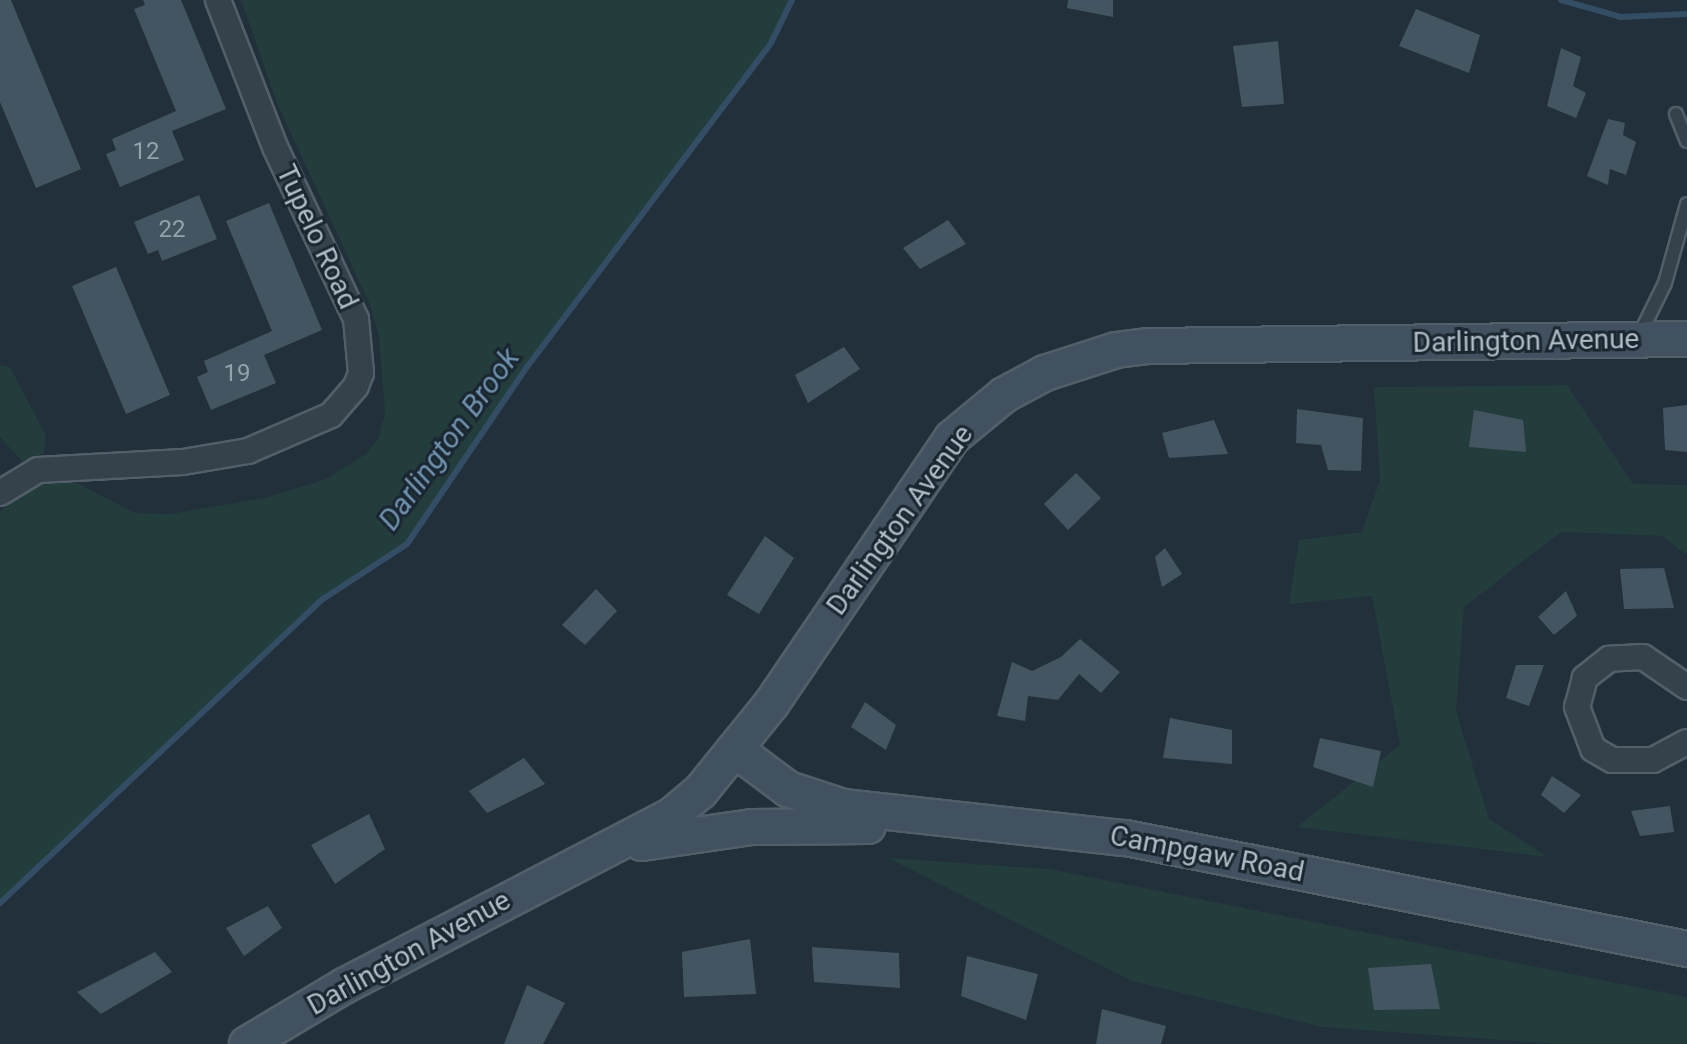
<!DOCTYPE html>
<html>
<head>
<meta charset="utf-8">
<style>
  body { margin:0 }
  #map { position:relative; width:1687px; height:1044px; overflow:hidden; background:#21303b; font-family:Roboto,sans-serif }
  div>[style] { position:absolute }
  .green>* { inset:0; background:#233c3c }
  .stream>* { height:6px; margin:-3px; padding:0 3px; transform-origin:3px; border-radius:3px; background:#334e64 }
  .building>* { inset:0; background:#445562 }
  .roads { filter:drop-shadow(2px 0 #525f69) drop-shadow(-2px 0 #525f69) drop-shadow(0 2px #525f69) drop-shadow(0 -2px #525f69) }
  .lane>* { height:12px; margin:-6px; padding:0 6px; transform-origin:6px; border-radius:6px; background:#35414b }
  .street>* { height:24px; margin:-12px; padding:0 12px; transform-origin:12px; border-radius:12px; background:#35414b }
  .secondary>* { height:34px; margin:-17px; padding:0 17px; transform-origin:17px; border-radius:17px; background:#42515f }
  span { translate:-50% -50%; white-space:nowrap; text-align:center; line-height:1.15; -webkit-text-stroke:6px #1a2630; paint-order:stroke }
  .number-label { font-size:24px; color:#94a2ae }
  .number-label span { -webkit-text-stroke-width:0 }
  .street-label { font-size:28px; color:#afbcc7 }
  .water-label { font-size:30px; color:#6e91ad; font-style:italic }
</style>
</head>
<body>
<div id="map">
  <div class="green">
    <i style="clip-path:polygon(241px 0,792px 0,771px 43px,527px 367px,407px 544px,323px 599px,0 903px,0 512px,30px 488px,46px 482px,73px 481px,135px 513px,170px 514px,265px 498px,326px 479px,366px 454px,378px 439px,385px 414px,379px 337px,370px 305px,277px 103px)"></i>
    <i style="clip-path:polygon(0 365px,10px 367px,46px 436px,44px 453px,37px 457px,22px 461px,0 437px)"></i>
    <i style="clip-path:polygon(1567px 385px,1633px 484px,1687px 485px,1687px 555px,1662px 536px,1561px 532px,1464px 607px,1456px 711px,1489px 819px,1548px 857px,1297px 827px,1400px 745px,1372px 596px,1289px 604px,1299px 540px,1362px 532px,1380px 480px,1374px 387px)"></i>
    <i style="clip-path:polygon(888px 858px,1049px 869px,1687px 997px,1687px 1044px,1558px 1044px,1323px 1027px,1132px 981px)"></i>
  </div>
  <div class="stream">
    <i style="left:1561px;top:0;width:62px;rotate:15.8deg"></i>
    <i style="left:1621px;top:17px;width:66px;rotate:-2.6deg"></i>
    <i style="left:0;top:903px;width:444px;rotate:-43.3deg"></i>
    <i style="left:323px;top:599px;width:100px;rotate:-33.2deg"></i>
    <i style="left:407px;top:544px;width:214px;rotate:-55.9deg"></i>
    <i style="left:527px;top:367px;width:406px;rotate:-53deg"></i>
    <i style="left:771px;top:43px;width:48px;rotate:-64deg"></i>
  </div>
  <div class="building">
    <i style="clip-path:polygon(0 0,11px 0,81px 169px,36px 188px,0 102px)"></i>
    <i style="clip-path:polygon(143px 0,181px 0,226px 109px,172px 131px,184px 160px,120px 187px,106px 154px,116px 150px,112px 139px,176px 111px,134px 9px,145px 5px)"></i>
    <i style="clip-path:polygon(1068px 0,1113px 0,1113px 17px,1067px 8px)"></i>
    <i style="clip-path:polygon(1416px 9px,1480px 35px,1469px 73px,1399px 46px)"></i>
    <i style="clip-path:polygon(1278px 41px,1284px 104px,1242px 107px,1233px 46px)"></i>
    <i style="clip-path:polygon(1561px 48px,1581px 57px,1573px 86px,1586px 93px,1576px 118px,1547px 106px)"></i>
    <i style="clip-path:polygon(1608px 119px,1625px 123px,1623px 135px,1636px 142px,1626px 175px,1610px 169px,1608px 185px,1587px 176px)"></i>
    <i style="clip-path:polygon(199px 195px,217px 239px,162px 261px,158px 250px,148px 254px,134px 222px)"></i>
    <i style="clip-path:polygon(269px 203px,322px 330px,264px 355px,276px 383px,211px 410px,197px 377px,208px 372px,204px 361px,272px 331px,226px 221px)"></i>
    <i style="clip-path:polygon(948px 220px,966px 244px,920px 269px,903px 248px)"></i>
    <i style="clip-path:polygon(116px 267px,170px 395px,126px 414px,72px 286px)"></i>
    <i style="clip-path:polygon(844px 347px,860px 369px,808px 403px,795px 375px)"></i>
    <i style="clip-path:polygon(1687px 405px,1687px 452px,1665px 450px,1663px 408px)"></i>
    <i style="clip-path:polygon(1297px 409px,1363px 418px,1361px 471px,1328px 470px,1321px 445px,1296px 443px)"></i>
    <i style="clip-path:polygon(1474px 410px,1523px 420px,1526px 452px,1469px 447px)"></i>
    <i style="clip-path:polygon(1214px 420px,1228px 454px,1169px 458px,1162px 433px)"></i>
    <i style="clip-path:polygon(1076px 473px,1101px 498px,1068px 530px,1044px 504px)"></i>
    <i style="clip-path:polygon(765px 536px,794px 558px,759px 614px,727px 595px)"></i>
    <i style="clip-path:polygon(1165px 548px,1182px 574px,1162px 587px,1155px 557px)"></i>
    <i style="clip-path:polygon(1664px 568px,1674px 608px,1624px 609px,1620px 569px)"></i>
    <i style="clip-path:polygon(596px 589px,617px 611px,585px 645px,562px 625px)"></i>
    <i style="clip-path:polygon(1566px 591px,1577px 616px,1554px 635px,1538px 617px)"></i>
    <i style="clip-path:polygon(1080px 639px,1120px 672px,1101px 693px,1079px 674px,1058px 700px,1028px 696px,1025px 721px,997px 716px,1012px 662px,1032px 671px,1061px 657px)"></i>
    <i style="clip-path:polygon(1516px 665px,1544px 665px,1529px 706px,1506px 698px)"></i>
    <i style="clip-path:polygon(865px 702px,896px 725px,886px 750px,851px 727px)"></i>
    <i style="clip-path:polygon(1170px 718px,1232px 730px,1232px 764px,1163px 758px)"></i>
    <i style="clip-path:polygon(1320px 738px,1381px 751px,1373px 787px,1313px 767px)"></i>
    <i style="clip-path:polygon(524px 758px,545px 784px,487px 813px,469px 791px)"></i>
    <i style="clip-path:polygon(1552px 776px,1581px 795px,1564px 813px,1541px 795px)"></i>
    <i style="clip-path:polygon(1670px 806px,1674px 832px,1640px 836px,1631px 811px)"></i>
    <i style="clip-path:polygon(369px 814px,385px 849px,335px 884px,311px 845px)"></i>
    <i style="clip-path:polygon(268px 906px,282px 928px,244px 956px,226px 928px)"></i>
    <i style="clip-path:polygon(750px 939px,756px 994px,684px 997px,682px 952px)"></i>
    <i style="clip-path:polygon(812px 947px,899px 953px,900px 988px,814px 982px)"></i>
    <i style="clip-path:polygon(155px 952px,172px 972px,101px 1014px,77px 992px)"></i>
    <i style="clip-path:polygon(967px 956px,1038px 974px,1026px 1020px,961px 996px)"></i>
    <i style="clip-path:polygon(1431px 964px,1440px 1009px,1374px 1010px,1368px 968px)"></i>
    <i style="clip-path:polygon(527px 985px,565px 1003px,543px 1044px,504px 1044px)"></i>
    <i style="clip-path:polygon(1102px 1009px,1166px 1026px,1161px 1044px,1096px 1044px)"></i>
  </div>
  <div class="roads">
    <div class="lane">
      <i style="left:1676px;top:114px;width:29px;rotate:68deg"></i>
      <i style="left:1639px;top:336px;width:59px;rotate:-63.9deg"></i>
      <i style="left:1665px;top:283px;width:82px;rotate:-74.4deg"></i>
    </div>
    <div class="street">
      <i style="left:0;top:493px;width:44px;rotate:-31.2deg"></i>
      <i style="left:38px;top:470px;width:145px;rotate:-3.2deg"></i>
      <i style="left:183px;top:462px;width:66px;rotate:-9.6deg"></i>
      <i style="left:248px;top:451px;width:90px;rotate:-23.4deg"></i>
      <i style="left:331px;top:415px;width:38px;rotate:-49deg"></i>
      <i style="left:356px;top:386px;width:14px;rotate:-69deg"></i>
      <i style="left:361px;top:373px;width:54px;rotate:-95.3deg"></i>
      <i style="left:356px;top:319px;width:190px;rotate:-115.2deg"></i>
      <i style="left:275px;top:147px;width:158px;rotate:-111.2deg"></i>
      <i style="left:1687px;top:687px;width:53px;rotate:-145.7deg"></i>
      <i style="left:1643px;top:657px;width:34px;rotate:177deg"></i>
      <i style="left:1609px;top:659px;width:31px;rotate:142deg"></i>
      <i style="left:1585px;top:678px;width:30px;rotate:105deg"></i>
      <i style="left:1577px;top:707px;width:45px;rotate:69.1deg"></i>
      <i style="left:1593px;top:749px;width:22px;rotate:30deg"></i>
      <i style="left:1612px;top:760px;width:41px"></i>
      <i style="left:1653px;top:760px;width:38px;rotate:-28deg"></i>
    </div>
    <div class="secondary">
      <i style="left:737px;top:751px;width:64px;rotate:36.7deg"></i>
      <i style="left:788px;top:789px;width:58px;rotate:18.1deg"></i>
      <i style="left:843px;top:807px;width:285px;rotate:6.3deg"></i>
      <i style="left:1126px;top:838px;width:572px;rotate:11.19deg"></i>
      <i style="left:642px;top:843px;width:111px;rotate:-8.3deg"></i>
      <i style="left:752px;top:827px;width:116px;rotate:-0.5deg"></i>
      <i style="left:247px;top:1044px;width:113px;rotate:-30.9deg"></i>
      <i style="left:344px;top:986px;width:369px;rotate:-27.5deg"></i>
      <i style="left:671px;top:816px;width:38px;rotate:-40deg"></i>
      <i style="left:700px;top:792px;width:114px;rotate:-51deg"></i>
      <i style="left:772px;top:703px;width:320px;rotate:-55.8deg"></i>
      <i style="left:952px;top:438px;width:67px;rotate:-39.6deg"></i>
      <i style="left:1004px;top:395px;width:47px;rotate:-28.2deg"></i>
      <i style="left:1045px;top:373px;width:75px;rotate:-17.9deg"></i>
      <i style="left:1116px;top:350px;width:33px;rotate:-7deg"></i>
      <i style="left:1149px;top:346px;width:538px;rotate:-0.75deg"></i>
    </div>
  </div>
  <div class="number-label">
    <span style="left:146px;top:152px">12</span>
    <span style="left:172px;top:230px">22</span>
    <span style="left:237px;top:374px">19</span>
  </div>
  <div class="street-label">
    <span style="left:317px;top:237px;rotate:65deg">Tupelo Road</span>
    <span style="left:1526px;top:341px;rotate:-1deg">Darlington Avenue</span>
    <span style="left:900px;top:520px;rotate:-54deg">Darlington Avenue</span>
    <span style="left:1207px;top:854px;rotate:11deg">Campgaw Road</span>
    <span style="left:409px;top:953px;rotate:-29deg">Darlington Avenue</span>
  </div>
  <div class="water-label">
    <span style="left:449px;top:439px;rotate:-54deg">Darlington Brook</span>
  </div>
</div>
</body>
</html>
